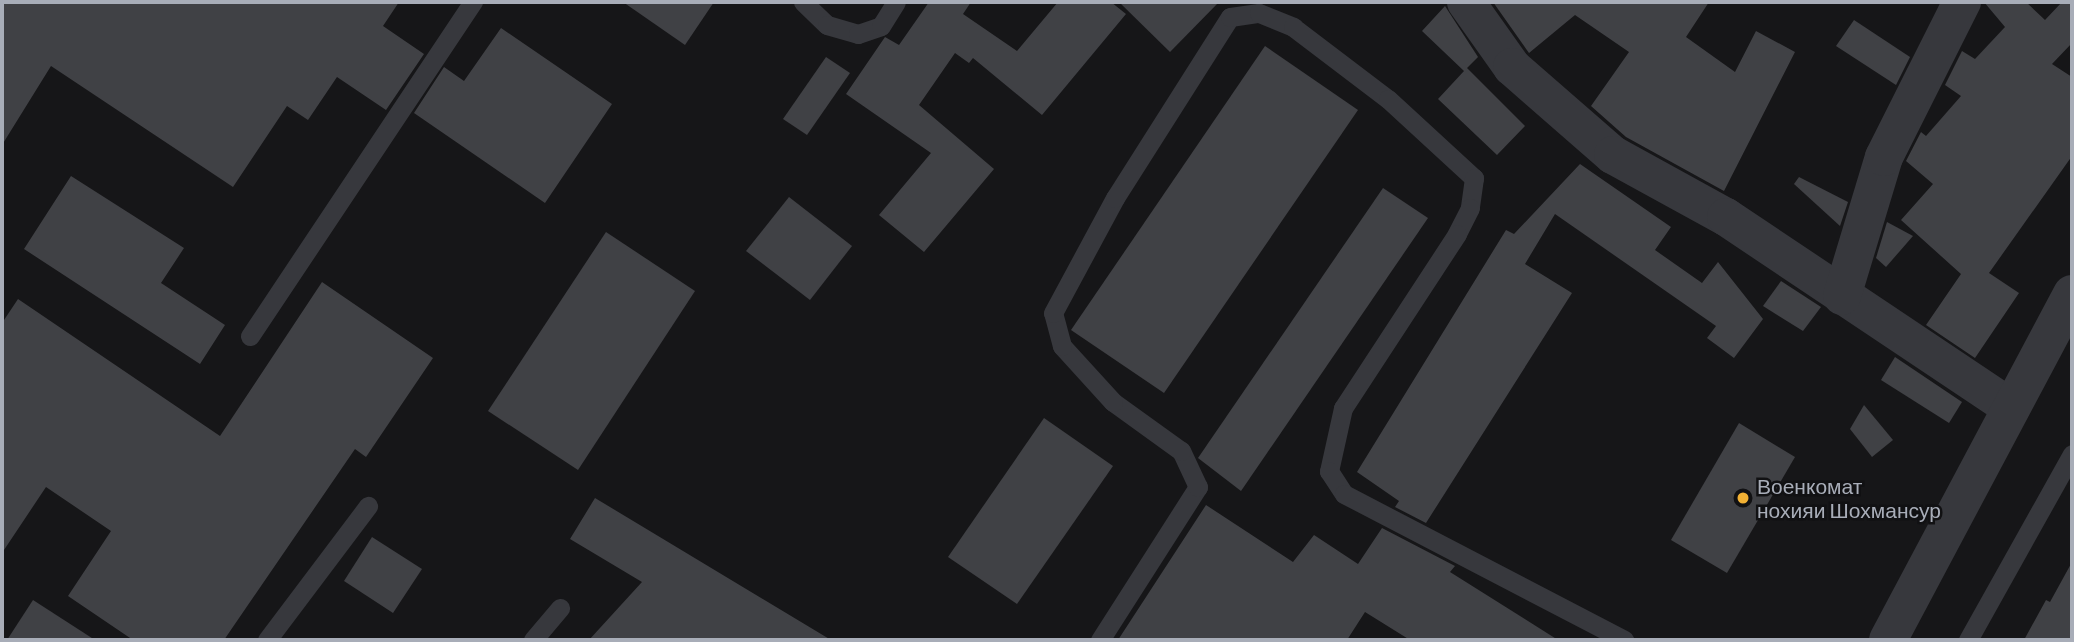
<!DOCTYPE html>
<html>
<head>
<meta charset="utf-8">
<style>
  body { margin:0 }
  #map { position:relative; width:2074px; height:642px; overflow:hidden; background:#161618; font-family:Barlow,sans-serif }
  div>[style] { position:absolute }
  .building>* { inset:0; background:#404145 }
  .service>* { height:19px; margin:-9.5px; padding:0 9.5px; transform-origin:9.5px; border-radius:9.5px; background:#37383d }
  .minor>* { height:38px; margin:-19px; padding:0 19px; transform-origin:19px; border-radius:19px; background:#37383d }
  .dots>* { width:19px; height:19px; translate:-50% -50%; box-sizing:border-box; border:4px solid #111113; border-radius:50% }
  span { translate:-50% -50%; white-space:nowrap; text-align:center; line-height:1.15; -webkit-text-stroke:5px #111113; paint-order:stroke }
  .poi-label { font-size:21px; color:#a8adb8 }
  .left { translate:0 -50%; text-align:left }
  .frame { position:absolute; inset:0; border:4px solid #a8adb8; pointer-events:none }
</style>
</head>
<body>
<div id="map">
  <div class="building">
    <i style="clip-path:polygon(2px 2px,399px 2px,383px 26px,424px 54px,386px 110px,337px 77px,308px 120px,287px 106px,233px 187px,51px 66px,2px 145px)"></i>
    <i style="clip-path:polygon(623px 2px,714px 2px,685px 45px)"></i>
    <i style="clip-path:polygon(929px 2px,971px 2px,963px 14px,1017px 51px,1058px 2px,1111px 2px,1126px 14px,1042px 115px,973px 58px,969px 63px,955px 53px,919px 105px,994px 169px,924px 252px,879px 215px,931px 153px,846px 94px,885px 37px,899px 45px)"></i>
    <i style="clip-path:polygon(1119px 2px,1219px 2px,1170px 52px)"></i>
    <i style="clip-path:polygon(1493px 2px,1709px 2px,1686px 37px,1735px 72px,1756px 31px,1795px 52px,1724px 191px,1626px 137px,1591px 106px,1629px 52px,1575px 15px,1529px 53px)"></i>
    <i style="clip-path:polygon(1984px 2px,2026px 2px,2045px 20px,2062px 2px,2072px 2px,2072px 43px,2052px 64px,2072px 77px,2072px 156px,1989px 273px,2019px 293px,1975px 358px,1926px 325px,1961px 274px,1901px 220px,1933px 184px,1906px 161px,1921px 132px,1926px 136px,1961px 96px,1945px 85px,1962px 51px,1975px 59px,2005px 27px)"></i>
    <i style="clip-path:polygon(1445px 6px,1478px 57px,1467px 68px,1525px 126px,1497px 155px,1438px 99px,1464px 71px,1422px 31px)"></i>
    <i style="clip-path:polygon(1854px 20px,1910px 57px,1896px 85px,1836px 46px)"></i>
    <i style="clip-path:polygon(501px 28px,612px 104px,545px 203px,414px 113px,444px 67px,464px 81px)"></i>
    <i style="clip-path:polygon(1265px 46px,1358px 110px,1164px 393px,1071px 330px)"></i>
    <i style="clip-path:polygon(826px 57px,850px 73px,807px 135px,783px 119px)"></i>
    <i style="clip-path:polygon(1580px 164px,1671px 227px,1655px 250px,1702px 283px,1718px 262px,1763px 319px,1734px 358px,1707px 338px,1716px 326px,1555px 214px,1525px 264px,1572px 293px,1426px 523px,1395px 507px,1399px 501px,1357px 472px,1506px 230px,1514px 234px)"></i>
    <i style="clip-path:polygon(71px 176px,184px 248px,161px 283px,225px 325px,200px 364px,24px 249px)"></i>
    <i style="clip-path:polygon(1799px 177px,1848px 202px,1840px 226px,1794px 184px)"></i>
    <i style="clip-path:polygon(1383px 188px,1428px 218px,1241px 491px,1198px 458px)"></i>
    <i style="clip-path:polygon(789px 197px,852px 246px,810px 300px,746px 251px)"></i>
    <i style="clip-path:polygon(1887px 222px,1913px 236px,1886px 267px,1876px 258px)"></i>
    <i style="clip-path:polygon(606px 232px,695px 291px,578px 470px,488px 411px)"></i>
    <i style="clip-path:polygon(1781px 281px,1821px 307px,1803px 331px,1763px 306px)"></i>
    <i style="clip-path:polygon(322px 282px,433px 358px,366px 457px,355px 449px,224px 640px,133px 640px,68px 596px,111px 531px,46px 487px,2px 553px,2px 323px,18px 299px,220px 436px)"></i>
    <i style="clip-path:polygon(1895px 357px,1962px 402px,1949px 423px,1881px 380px)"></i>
    <i style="clip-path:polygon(1864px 405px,1893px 440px,1872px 457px,1850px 429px)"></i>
    <i style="clip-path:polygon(1044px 418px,1113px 466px,1017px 604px,948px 557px)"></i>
    <i style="clip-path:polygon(1739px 423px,1795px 457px,1727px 573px,1671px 540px)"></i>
    <i style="clip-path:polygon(595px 498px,831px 640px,589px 640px,642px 582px,570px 539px)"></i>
    <i style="clip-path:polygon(1206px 505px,1293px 562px,1314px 535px,1358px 564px,1382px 528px,1455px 566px,1450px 572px,1558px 640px,1410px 640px,1365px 612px,1347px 640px,1118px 640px)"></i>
    <i style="clip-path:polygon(372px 537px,422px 569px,393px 613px,344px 581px)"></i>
    <i style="clip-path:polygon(2072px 562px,2072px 640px,2024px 640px,2046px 600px,2050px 602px)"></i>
    <i style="clip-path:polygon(33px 600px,95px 640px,7px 640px)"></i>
  </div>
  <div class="service">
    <i style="left:803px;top:2px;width:33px;rotate:44deg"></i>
    <i style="left:827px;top:25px;width:32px;rotate:16deg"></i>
    <i style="left:858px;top:34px;width:24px;rotate:-19deg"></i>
    <i style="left:881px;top:26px;width:28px;rotate:-58deg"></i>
    <i style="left:250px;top:336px;width:402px;rotate:-56.3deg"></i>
    <i style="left:267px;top:640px;width:168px;rotate:-53deg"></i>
    <i style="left:533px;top:640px;width:42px;rotate:-49.8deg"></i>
    <i style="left:1100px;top:640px;width:182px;rotate:-57.4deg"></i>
    <i style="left:1198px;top:487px;width:40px;rotate:-115deg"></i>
    <i style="left:1181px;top:451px;width:84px;rotate:-144.2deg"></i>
    <i style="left:1113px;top:402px;width:76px;rotate:-132.3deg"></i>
    <i style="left:1062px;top:346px;width:34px;rotate:-105deg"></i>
    <i style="left:1053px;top:313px;width:131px;rotate:-61.7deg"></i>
    <i style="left:1115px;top:198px;width:214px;rotate:-57.6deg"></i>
    <i style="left:1230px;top:17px;width:29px;rotate:-8deg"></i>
    <i style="left:1259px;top:13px;width:37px;rotate:22deg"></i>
    <i style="left:1293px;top:27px;width:119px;rotate:37.2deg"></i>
    <i style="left:1388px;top:99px;width:117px;rotate:42.6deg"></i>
    <i style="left:1474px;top:178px;width:30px;rotate:98deg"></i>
    <i style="left:1470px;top:208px;width:29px;rotate:117deg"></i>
    <i style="left:1457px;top:234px;width:208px;rotate:123.2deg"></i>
    <i style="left:1343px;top:408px;width:65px;rotate:102.5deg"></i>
    <i style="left:1329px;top:471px;width:27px;rotate:57deg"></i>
    <i style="left:1344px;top:494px;width:316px;rotate:27.5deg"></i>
    <i style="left:1968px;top:640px;width:213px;rotate:-60.8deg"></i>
  </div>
  <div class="minor">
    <i style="left:1466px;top:2px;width:80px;rotate:54.7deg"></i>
    <i style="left:1512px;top:67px;width:134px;rotate:41.1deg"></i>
    <i style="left:1613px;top:155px;width:129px;rotate:28.8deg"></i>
    <i style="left:1726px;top:217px;width:343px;rotate:33.8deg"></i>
    <i style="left:1842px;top:296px;width:145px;rotate:-73.2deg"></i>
    <i style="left:1884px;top:157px;width:174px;rotate:-63.3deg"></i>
    <i style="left:1888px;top:640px;width:392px;rotate:-62deg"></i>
  </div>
  <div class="dots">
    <i style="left:1743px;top:498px;background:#f2b134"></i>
  </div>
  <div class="poi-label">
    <span class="left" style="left:1757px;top:498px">Военкомат<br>нохияи Шохмансур</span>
  </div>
  <div class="frame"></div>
</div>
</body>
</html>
